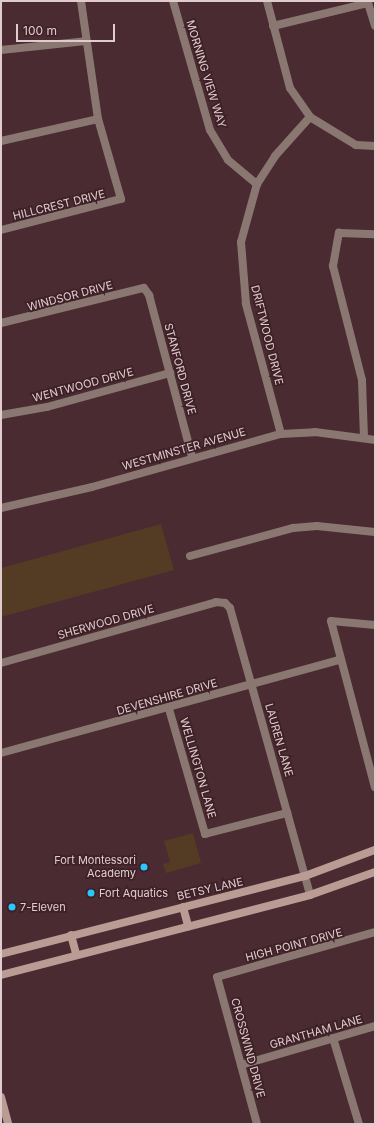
<!DOCTYPE html>
<html>
<head>
<meta charset="utf-8">
<style>
  body { margin:0 }
  #map { position:relative; width:376px; height:1125px; overflow:hidden; background:#492b31; font-family:Inter,sans-serif }
  div>[style] { position:absolute }
  .green>* { inset:0; background:#543b23 }
  .minor>* { height:8px; margin:-4px; padding:0 4px; transform-origin:4px; border-radius:4px; background:#8b7772 }
  .secondary>* { height:8px; margin:-4px; padding:0 4px; transform-origin:4px; border-radius:4px; background:#bb9c94 }
  .dots>* { width:11px; height:11px; translate:-50% -50%; box-sizing:border-box; border:2px solid #3e2127; border-radius:50% }
  span { translate:-50% -50%; white-space:nowrap; text-align:center; line-height:1.15; -webkit-text-stroke:3.5px #3e2127; paint-order:stroke }
  .street-label { font-size:11px; color:#e0cccf }
  .poi-label { font-size:11px; color:#e0cccf }
  .right { translate:-100% -50%; text-align:right }
  .left { translate:0 -50%; text-align:left }
  .frame { position:absolute; inset:0; border:2px solid #e0cccf; pointer-events:none }
  .scale { position:absolute; left:16px; top:24px; width:99px; height:18px; box-sizing:border-box; border:2px solid #e0cccf; border-top:0; padding-left:5px; font-size:12px; line-height:14px; white-space:nowrap; color:#e0cccf; -webkit-text-stroke:3px #3e2127; paint-order:stroke }
</style>
</head>
<body>
<div id="map">
  <div class="green">
    <i style="clip-path:polygon(161px 524px,174px 570px,1px 617px,1px 568px)"></i>
    <i style="clip-path:polygon(193px 833px,201px 863px,166px 873px,163px 864px,170px 862px,164px 841px)"></i>
  </div>
  <div class="minor">
    <i style="left:173px;top:1px;width:134px;rotate:74deg"></i>
    <i style="left:210px;top:130px;width:35px;rotate:59deg"></i>
    <i style="left:228px;top:160px;width:38px;rotate:40deg"></i>
    <i style="left:267px;top:1px;width:90px;rotate:75.2deg"></i>
    <i style="left:290px;top:88px;width:35px;rotate:55deg"></i>
    <i style="left:310px;top:117px;width:54px;rotate:31.3deg"></i>
    <i style="left:356px;top:145px;width:19px;rotate:3deg"></i>
    <i style="left:273px;top:26px;width:98px;rotate:-13.6deg"></i>
    <i style="left:368px;top:3px;width:24px;rotate:73deg"></i>
    <i style="left:1px;top:50px;width:85px;rotate:-6deg"></i>
    <i style="left:1px;top:141px;width:99px;rotate:-12.8deg"></i>
    <i style="left:1px;top:230px;width:124px;rotate:-14.5deg"></i>
    <i style="left:121px;top:199px;width:83px;rotate:-106deg"></i>
    <i style="left:98px;top:119px;width:119px;rotate:-98.2deg"></i>
    <i style="left:1px;top:323px;width:147px;rotate:-13.8deg"></i>
    <i style="left:144px;top:288px;width:9px;rotate:54deg"></i>
    <i style="left:149px;top:295px;width:168px;rotate:75.1deg"></i>
    <i style="left:1px;top:415px;width:47px;rotate:-9.9deg"></i>
    <i style="left:47px;top:407px;width:128px;rotate:-15.5deg"></i>
    <i style="left:281px;top:434px;width:135px;rotate:-105.1deg"></i>
    <i style="left:246px;top:304px;width:62px;rotate:-94.6deg"></i>
    <i style="left:241px;top:242px;width:60px;rotate:-74.6deg"></i>
    <i style="left:257px;top:184px;width:33px;rotate:-57deg"></i>
    <i style="left:275px;top:156px;width:52px;rotate:-48.1deg"></i>
    <i style="left:364px;top:438px;width:58px;rotate:-92deg"></i>
    <i style="left:362px;top:380px;width:118px;rotate:-104.3deg"></i>
    <i style="left:333px;top:266px;width:34px;rotate:-80deg"></i>
    <i style="left:339px;top:233px;width:36px;rotate:2deg"></i>
    <i style="left:1px;top:508px;width:93px;rotate:-13deg"></i>
    <i style="left:92px;top:487px;width:196px;rotate:-15.7deg"></i>
    <i style="left:281px;top:434px;width:34px;rotate:-3deg"></i>
    <i style="left:315px;top:432px;width:61px;rotate:7.6deg"></i>
    <i style="left:190px;top:556px;width:107px;rotate:-15.2deg"></i>
    <i style="left:293px;top:528px;width:24px;rotate:-5deg"></i>
    <i style="left:317px;top:526px;width:58px;rotate:5.9deg"></i>
    <i style="left:375px;top:625px;width:44px;rotate:-174.8deg"></i>
    <i style="left:331px;top:621px;width:172px;rotate:75.2deg"></i>
    <i style="left:1px;top:663px;width:223px;rotate:-15.8deg"></i>
    <i style="left:216px;top:602px;width:9px;rotate:6deg"></i>
    <i style="left:225px;top:603px;width:7px;rotate:45deg"></i>
    <i style="left:230px;top:608px;width:298px;rotate:74.4deg"></i>
    <i style="left:169px;top:709px;width:130px;rotate:73.9deg"></i>
    <i style="left:205px;top:834px;width:85px;rotate:-14.4deg"></i>
    <i style="left:1px;top:753px;width:351px;rotate:-15.4deg"></i>
    <i style="left:333px;top:1038px;width:90px;rotate:73.2deg"></i>
    <i style="left:241px;top:1065px;width:140px;rotate:-16.2deg"></i>
    <i style="left:257px;top:1124px;width:152px;rotate:-105.2deg"></i>
    <i style="left:217px;top:977px;width:164px;rotate:-15.9deg"></i>
  </div>
  <div class="secondary">
    <i style="left:183px;top:907px;width:20px;rotate:75deg"></i>
    <i style="left:71px;top:935px;width:20px;rotate:75deg"></i>
    <i style="left:1px;top:954px;width:314px;rotate:-14.4deg"></i>
    <i style="left:305px;top:876px;width:75px;rotate:-20.4deg"></i>
    <i style="left:1px;top:975px;width:319px;rotate:-14.5deg"></i>
    <i style="left:310px;top:895px;width:69px;rotate:-19.5deg"></i>
    <i style="left:1px;top:1097px;width:28px;rotate:75deg"></i>
  </div>
  <div class="dots">
    <i style="left:144px;top:867px;background:#28c8ff"></i>
    <i style="left:91px;top:893px;background:#28c8ff"></i>
    <i style="left:12px;top:907px;background:#28c8ff"></i>
  </div>
  <div class="street-label">
    <span style="left:206px;top:74px;rotate:73deg">MORNING VIEW WAY</span>
    <span style="left:59px;top:205px;rotate:-14deg">HILLCREST DRIVE</span>
    <span style="left:70px;top:296px;rotate:-15deg">WINDSOR DRIVE</span>
    <span style="left:267px;top:335px;rotate:76deg">DRIFTWOOD DRIVE</span>
    <span style="left:180px;top:369px;rotate:75deg">STANFORD DRIVE</span>
    <span style="left:83px;top:385px;rotate:-15deg">WENTWOOD DRIVE</span>
    <span style="left:184px;top:449px;rotate:-16deg">WESTMINSTER AVENUE</span>
    <span style="left:106px;top:622px;rotate:-16deg">SHERWOOD DRIVE</span>
    <span style="left:167px;top:697px;rotate:-16deg">DEVENSHIRE DRIVE</span>
    <span style="left:279px;top:740px;rotate:74deg">LAUREN LANE</span>
    <span style="left:198px;top:768px;rotate:74deg">WELLINGTON LANE</span>
    <span style="left:210px;top:889px;rotate:-13deg">BETSY LANE</span>
    <span style="left:294px;top:945px;rotate:-15deg">HIGH POINT DRIVE</span>
    <span style="left:316px;top:1032px;rotate:-16deg">GRANTHAM LANE</span>
    <span style="left:248px;top:1048px;rotate:75deg">CROSSWIND DRIVE</span>
  </div>
  <div class="poi-label">
    <span class="right" style="left:136px;top:867px">Fort Montessori<br>Academy</span>
    <span class="left" style="left:99px;top:893px">Fort Aquatics</span>
    <span class="left" style="left:20px;top:907px">7-Eleven</span>
  </div>
  <div class="frame"></div>
  <div class="scale">100 m</div>
</div>
</body>
</html>
